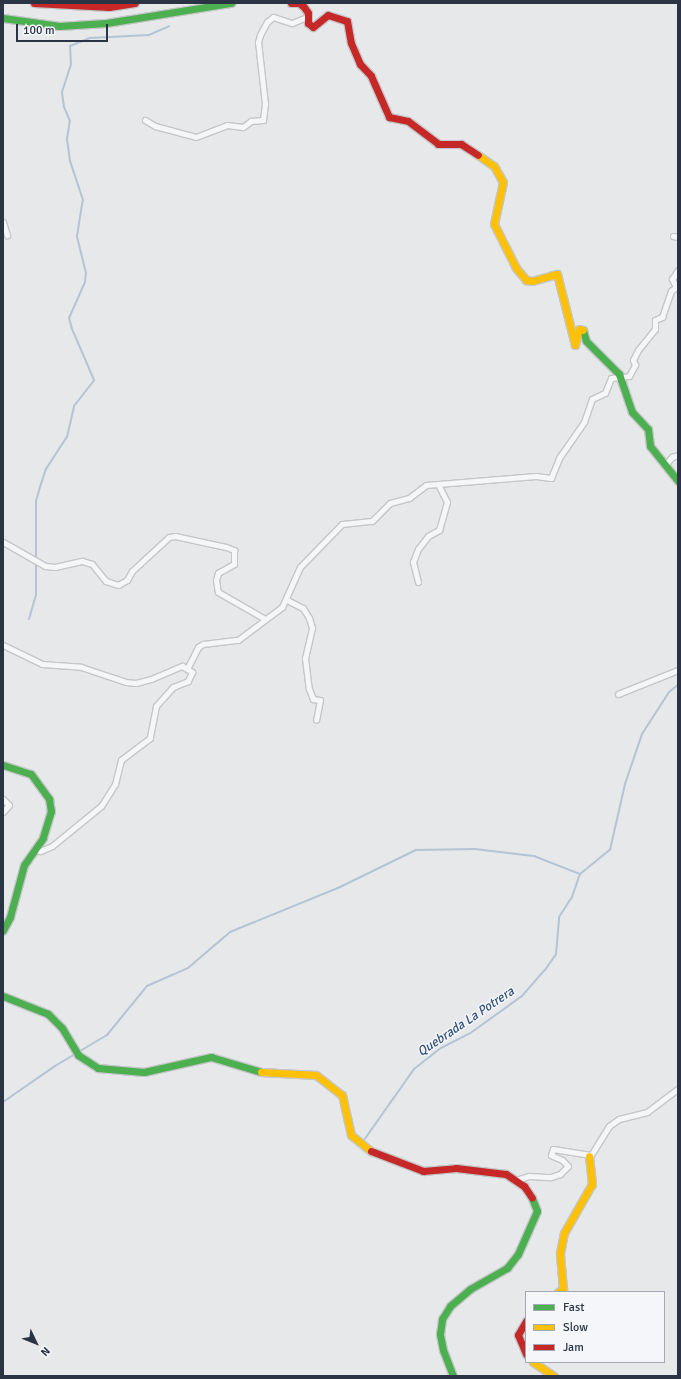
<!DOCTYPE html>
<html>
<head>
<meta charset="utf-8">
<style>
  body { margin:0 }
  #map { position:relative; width:681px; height:1379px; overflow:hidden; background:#e6e8ea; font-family:Signika,sans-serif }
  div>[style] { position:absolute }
  .stream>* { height:2px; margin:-1px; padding:0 1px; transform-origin:1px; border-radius:1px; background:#b4c4d5 }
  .roads { filter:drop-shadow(1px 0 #c4c6c8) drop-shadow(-1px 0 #c4c6c8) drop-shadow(0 1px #c4c6c8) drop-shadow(0 -1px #c4c6c8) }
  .street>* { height:5px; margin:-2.5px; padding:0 2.5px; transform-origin:2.5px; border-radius:2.5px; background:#f5f6f7 }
  .fast>* { height:7px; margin:-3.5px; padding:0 3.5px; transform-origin:3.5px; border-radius:3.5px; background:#4caf50 }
  .slow>* { height:7px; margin:-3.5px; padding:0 3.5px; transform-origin:3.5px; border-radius:3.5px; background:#ffc107 }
  .jam>* { height:7px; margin:-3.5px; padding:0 3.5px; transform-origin:3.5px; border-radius:3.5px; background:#c62828 }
  span { translate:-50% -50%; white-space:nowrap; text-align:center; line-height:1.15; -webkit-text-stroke:3px #f4f6f9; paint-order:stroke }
  .water-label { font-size:13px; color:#34527a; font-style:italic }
  .frame { position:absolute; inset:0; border:4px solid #2b3445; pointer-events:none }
  .legend { position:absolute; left:525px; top:1291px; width:140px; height:72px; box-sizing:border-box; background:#f4f6f9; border:1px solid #a4a8b1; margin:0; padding:5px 7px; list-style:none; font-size:12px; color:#2b3445 }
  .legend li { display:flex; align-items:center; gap:8px; height:20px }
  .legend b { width:20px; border:1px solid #a4a8b1 }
  .north { position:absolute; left:16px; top:1323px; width:40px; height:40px; -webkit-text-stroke:3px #f4f6f9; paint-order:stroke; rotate:133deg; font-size:11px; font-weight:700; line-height:16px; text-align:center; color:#2b3445 }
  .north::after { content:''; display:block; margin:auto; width:14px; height:18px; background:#2b3445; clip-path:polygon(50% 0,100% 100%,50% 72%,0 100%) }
  .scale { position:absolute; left:16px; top:24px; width:92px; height:18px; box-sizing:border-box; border:2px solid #2b3445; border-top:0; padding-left:5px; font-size:12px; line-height:14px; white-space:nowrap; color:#2b3445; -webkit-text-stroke:3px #f4f6f9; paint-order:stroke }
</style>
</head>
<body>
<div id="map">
  <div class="stream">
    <i style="left:29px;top:619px;width:26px;rotate:-74deg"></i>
    <i style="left:36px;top:594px;width:93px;rotate:-90deg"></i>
    <i style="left:36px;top:501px;width:18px;rotate:-74deg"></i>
    <i style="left:41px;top:484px;width:16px;rotate:-72deg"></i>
    <i style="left:46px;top:469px;width:38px;rotate:-57deg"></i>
    <i style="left:67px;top:437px;width:32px;rotate:-77deg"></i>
    <i style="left:74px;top:406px;width:33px;rotate:-52deg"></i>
    <i style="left:94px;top:380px;width:56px;rotate:-113.3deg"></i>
    <i style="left:72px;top:329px;width:11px;rotate:-105deg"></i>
    <i style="left:69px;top:318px;width:39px;rotate:-66deg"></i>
    <i style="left:85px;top:282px;width:9px;rotate:-84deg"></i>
    <i style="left:86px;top:273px;width:38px;rotate:-104deg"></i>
    <i style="left:77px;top:236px;width:36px;rotate:-81deg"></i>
    <i style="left:83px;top:200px;width:41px;rotate:-108.4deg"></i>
    <i style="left:70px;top:161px;width:22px;rotate:-98deg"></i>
    <i style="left:67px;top:139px;width:18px;rotate:-81deg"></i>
    <i style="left:70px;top:121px;width:15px;rotate:-113deg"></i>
    <i style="left:64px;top:107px;width:15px;rotate:-98deg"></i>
    <i style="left:62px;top:92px;width:29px;rotate:-72deg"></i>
    <i style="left:71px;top:64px;width:18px;rotate:-93deg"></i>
    <i style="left:70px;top:46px;width:22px;rotate:-22deg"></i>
    <i style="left:90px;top:38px;width:59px;rotate:-2.9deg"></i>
    <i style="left:149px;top:35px;width:22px;rotate:-24deg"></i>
    <i style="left:3px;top:1102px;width:63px;rotate:-34.7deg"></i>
    <i style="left:55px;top:1066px;width:61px;rotate:-30.8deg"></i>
    <i style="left:107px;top:1035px;width:63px;rotate:-50.8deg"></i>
    <i style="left:147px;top:986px;width:45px;rotate:-23.7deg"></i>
    <i style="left:188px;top:968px;width:55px;rotate:-40.6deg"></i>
    <i style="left:230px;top:932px;width:119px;rotate:-22.2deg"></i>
    <i style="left:340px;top:887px;width:85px;rotate:-26deg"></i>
    <i style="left:416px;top:850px;width:59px;rotate:-1deg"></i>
    <i style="left:475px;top:849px;width:59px;rotate:6.8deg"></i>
    <i style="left:534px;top:856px;width:49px;rotate:21.4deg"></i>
    <i style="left:364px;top:1140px;width:87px;rotate:-54.8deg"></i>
    <i style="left:414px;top:1069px;width:34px;rotate:-38deg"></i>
    <i style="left:441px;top:1048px;width:31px;rotate:-27deg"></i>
    <i style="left:469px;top:1034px;width:65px;rotate:-35.6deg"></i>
    <i style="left:522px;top:996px;width:35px;rotate:-49deg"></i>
    <i style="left:545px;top:970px;width:19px;rotate:-55deg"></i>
    <i style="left:556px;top:954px;width:37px;rotate:-85deg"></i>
    <i style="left:559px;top:917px;width:24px;rotate:-57deg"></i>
    <i style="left:572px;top:897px;width:24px;rotate:-71deg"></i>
    <i style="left:580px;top:874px;width:38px;rotate:-39deg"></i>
    <i style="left:610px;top:850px;width:68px;rotate:-77.2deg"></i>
    <i style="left:625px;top:784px;width:53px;rotate:-71.2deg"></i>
    <i style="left:642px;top:734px;width:50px;rotate:-57.3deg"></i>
    <i style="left:669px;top:692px;width:11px;rotate:-38deg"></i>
  </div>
  <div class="roads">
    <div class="street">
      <i style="left:145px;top:120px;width:12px;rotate:31deg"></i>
      <i style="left:155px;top:126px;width:42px;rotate:15deg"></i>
      <i style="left:196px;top:137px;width:33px;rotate:-21deg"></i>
      <i style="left:227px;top:125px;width:16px;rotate:7deg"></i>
      <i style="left:243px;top:127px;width:10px;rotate:-37deg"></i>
      <i style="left:251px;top:121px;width:12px;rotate:-5deg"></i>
      <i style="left:263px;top:120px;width:16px;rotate:-83deg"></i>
      <i style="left:265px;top:104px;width:62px;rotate:-96.4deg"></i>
      <i style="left:258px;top:42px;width:7px;rotate:-74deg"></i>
      <i style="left:260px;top:35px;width:15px;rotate:-62deg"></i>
      <i style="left:267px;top:22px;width:8px;rotate:-40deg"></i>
      <i style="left:273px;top:17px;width:20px;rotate:18deg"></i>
      <i style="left:292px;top:23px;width:18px;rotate:-22deg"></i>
      <i style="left:3px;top:222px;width:14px;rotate:73deg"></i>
      <i style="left:673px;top:236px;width:5px;rotate:11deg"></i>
      <i style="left:665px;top:465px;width:11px;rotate:-49deg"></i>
      <i style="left:672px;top:457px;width:6px;rotate:-18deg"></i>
      <i style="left:3px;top:542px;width:48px;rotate:29.7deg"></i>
      <i style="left:45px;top:566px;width:10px;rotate:6deg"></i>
      <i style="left:55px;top:567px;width:28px;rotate:-13deg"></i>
      <i style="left:82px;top:561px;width:10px;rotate:17deg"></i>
      <i style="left:92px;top:564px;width:22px;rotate:51deg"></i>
      <i style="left:106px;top:581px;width:13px;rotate:18deg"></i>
      <i style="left:118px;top:585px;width:10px;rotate:-29deg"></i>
      <i style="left:127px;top:580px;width:10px;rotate:-61deg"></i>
      <i style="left:132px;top:571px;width:50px;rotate:-42.6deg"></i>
      <i style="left:169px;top:537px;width:6px;rotate:-9deg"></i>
      <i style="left:175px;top:536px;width:52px;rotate:12.2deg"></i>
      <i style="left:226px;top:547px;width:9px;rotate:21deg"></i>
      <i style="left:234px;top:550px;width:14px;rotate:90deg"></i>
      <i style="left:234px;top:564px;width:18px;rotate:151deg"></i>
      <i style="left:218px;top:573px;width:7px;rotate:106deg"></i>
      <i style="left:216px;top:580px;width:12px;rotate:81deg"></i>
      <i style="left:218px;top:592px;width:54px;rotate:29.9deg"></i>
      <i style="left:418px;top:582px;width:21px;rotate:-104deg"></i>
      <i style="left:413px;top:562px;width:14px;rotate:-69deg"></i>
      <i style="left:418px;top:549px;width:16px;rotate:-52deg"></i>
      <i style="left:428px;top:536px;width:13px;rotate:-29deg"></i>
      <i style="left:439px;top:530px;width:29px;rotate:-74deg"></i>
      <i style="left:447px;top:502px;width:18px;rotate:-117deg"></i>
      <i style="left:287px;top:600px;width:18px;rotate:27deg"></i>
      <i style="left:303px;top:608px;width:12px;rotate:59deg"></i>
      <i style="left:309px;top:618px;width:10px;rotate:73deg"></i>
      <i style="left:312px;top:628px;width:31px;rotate:103deg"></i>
      <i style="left:305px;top:658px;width:31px;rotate:83deg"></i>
      <i style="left:309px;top:689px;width:11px;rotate:68deg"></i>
      <i style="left:313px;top:699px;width:7px;rotate:8deg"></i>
      <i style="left:320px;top:700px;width:20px;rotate:101deg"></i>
      <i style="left:3px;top:645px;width:43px;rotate:26deg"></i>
      <i style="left:42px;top:664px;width:39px;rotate:4deg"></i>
      <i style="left:81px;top:667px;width:47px;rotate:18.4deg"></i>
      <i style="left:126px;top:682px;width:10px;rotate:6deg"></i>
      <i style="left:136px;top:683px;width:16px;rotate:-15deg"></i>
      <i style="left:151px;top:679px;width:34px;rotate:-23deg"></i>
      <i style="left:182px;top:666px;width:12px;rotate:31deg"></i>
      <i style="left:192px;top:672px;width:10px;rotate:114deg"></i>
      <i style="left:188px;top:681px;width:16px;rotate:158deg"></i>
      <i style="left:173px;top:687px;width:25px;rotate:132deg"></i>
      <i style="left:156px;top:706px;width:33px;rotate:101deg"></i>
      <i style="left:150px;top:738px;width:36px;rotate:143deg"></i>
      <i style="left:121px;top:760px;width:25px;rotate:104deg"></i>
      <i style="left:115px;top:784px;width:26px;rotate:122deg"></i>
      <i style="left:101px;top:806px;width:63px;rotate:140.8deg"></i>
      <i style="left:52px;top:846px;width:13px;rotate:157deg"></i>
      <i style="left:40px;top:851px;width:6px;rotate:-162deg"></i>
      <i style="left:188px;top:667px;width:22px;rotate:-63deg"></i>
      <i style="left:198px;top:647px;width:6px;rotate:-31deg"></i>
      <i style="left:203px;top:644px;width:35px;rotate:-7deg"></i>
      <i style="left:238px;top:640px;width:55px;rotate:-36.9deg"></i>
      <i style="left:282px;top:607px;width:44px;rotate:-65.8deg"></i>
      <i style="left:300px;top:567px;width:60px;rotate:-45.7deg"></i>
      <i style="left:342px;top:524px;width:30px;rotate:-6deg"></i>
      <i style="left:372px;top:521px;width:25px;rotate:-45deg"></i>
      <i style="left:390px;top:503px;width:20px;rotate:-15deg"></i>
      <i style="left:409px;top:498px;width:21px;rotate:-37deg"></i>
      <i style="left:426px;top:485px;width:110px;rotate:-4.7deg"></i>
      <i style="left:536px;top:476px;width:15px;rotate:8deg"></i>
      <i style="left:551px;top:478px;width:22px;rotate:-68deg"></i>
      <i style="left:559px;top:458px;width:44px;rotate:-55.2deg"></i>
      <i style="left:584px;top:422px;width:24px;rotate:-71deg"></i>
      <i style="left:592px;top:399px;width:14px;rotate:-25deg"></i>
      <i style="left:605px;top:393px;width:16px;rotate:-68deg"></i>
      <i style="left:611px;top:378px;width:18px;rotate:-6deg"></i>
      <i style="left:629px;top:376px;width:13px;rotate:-61deg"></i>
      <i style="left:635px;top:365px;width:5px;rotate:-112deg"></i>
      <i style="left:633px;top:360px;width:11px;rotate:-63deg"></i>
      <i style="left:638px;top:350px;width:27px;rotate:-51deg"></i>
      <i style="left:655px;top:329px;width:9px;rotate:-90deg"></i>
      <i style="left:655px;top:320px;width:8px;rotate:-23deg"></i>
      <i style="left:662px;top:317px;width:28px;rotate:-71deg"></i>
      <i style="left:671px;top:291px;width:6px;rotate:-39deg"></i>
      <i style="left:676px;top:287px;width:9px;rotate:-117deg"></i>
      <i style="left:672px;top:279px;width:11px;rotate:-56deg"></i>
      <i style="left:618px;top:694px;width:65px;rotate:-21.8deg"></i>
      <i style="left:3px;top:799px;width:8px;rotate:45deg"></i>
      <i style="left:9px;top:805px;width:9px;rotate:131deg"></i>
      <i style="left:516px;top:1180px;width:14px;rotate:-17deg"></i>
      <i style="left:529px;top:1176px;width:22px;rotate:3deg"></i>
      <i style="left:551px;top:1177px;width:9px;rotate:-18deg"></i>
      <i style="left:560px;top:1174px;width:11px;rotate:-45deg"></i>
      <i style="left:568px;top:1166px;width:8px;rotate:-135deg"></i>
      <i style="left:562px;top:1160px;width:12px;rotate:-156deg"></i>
      <i style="left:551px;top:1155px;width:6px;rotate:-72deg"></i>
      <i style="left:553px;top:1149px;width:38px;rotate:9deg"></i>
      <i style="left:591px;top:1155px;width:34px;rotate:-58deg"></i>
      <i style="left:609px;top:1126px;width:12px;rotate:-35deg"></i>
      <i style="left:619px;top:1119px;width:29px;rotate:-14deg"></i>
      <i style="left:647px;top:1112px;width:39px;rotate:-37deg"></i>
    </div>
    <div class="fast">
      <i style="left:3px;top:18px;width:57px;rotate:8.1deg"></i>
      <i style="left:59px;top:26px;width:47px;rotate:-3.7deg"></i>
      <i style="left:106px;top:23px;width:127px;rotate:-9.1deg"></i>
      <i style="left:583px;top:330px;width:11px;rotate:75deg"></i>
      <i style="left:586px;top:341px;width:47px;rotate:45deg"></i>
      <i style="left:619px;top:374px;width:40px;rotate:71.1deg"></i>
      <i style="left:632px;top:412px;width:23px;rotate:47deg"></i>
      <i style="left:648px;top:429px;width:17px;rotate:83deg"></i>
      <i style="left:650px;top:446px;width:45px;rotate:51.3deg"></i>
      <i style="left:3px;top:765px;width:29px;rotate:18deg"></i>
      <i style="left:31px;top:774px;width:31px;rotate:54deg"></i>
      <i style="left:49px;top:799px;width:12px;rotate:81deg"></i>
      <i style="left:51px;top:811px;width:28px;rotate:107deg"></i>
      <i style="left:43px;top:838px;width:33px;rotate:125deg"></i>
      <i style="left:24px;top:865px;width:54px;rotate:105.1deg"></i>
      <i style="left:10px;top:917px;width:15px;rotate:118deg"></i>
      <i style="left:3px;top:996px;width:48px;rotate:21.8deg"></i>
      <i style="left:48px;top:1014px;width:20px;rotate:45deg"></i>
      <i style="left:62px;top:1028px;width:31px;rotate:59deg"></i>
      <i style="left:78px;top:1055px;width:24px;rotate:33deg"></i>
      <i style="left:98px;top:1068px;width:46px;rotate:5deg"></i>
      <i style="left:144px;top:1072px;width:69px;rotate:-12.6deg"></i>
      <i style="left:211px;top:1057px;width:52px;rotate:16.7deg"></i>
      <i style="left:453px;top:1376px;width:28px;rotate:-111deg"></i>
      <i style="left:443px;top:1350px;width:16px;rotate:-101deg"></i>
      <i style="left:440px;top:1334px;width:15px;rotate:-82deg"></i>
      <i style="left:442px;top:1319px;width:15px;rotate:-58deg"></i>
      <i style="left:450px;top:1306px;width:26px;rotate:-40deg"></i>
      <i style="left:470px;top:1289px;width:43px;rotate:-29.6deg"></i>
      <i style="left:507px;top:1268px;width:18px;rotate:-52deg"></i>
      <i style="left:518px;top:1254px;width:47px;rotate:-66.2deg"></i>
      <i style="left:537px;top:1211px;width:14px;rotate:-111deg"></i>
    </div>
    <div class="slow">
      <i style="left:478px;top:155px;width:19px;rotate:35deg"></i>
      <i style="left:494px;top:166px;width:18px;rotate:61deg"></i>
      <i style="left:503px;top:182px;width:43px;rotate:102.1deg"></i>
      <i style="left:494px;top:224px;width:49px;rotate:63.4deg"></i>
      <i style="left:516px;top:268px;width:16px;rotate:50deg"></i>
      <i style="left:526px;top:280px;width:6px;rotate:9deg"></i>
      <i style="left:532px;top:281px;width:26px;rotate:-16deg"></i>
      <i style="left:557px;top:274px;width:73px;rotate:75.8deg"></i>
      <i style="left:575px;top:345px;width:16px;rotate:-76deg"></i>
      <i style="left:579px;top:329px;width:4px;rotate:14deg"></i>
      <i style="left:261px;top:1072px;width:55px;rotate:3.1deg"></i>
      <i style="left:316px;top:1075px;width:33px;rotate:38deg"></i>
      <i style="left:342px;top:1095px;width:41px;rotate:77.3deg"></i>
      <i style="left:351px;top:1135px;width:26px;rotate:39deg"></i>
      <i style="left:558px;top:1292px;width:6px;rotate:-31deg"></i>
      <i style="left:563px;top:1289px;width:36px;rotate:-95deg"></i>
      <i style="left:560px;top:1253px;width:20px;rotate:-79deg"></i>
      <i style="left:564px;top:1233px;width:56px;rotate:-60.3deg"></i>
      <i style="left:592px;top:1184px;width:28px;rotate:-96deg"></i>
      <i style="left:533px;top:1362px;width:25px;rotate:34deg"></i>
    </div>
    <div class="jam">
      <i style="left:34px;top:3px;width:75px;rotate:3.1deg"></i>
      <i style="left:109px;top:7px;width:26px;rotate:-9deg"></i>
      <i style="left:291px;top:3px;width:8px"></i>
      <i style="left:299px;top:3px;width:6px;rotate:39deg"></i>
      <i style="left:304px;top:7px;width:7px;rotate:56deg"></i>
      <i style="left:308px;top:13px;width:10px;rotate:90deg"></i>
      <i style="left:308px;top:23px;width:6px;rotate:39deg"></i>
      <i style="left:313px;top:27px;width:19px;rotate:-39deg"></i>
      <i style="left:328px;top:15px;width:20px;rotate:18deg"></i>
      <i style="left:347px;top:21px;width:22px;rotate:80deg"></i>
      <i style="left:351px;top:43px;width:23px;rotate:67deg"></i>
      <i style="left:360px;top:64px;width:16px;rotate:47deg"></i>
      <i style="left:371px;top:76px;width:45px;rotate:66.3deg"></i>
      <i style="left:389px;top:117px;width:19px;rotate:12deg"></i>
      <i style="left:408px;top:121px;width:38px;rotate:37deg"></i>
      <i style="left:438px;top:144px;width:23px"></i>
      <i style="left:461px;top:144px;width:20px;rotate:33deg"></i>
      <i style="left:371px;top:1151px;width:56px;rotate:21deg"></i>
      <i style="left:423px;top:1171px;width:33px;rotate:-5deg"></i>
      <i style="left:456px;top:1168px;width:50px;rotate:6.8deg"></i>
      <i style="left:506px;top:1174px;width:22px;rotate:34deg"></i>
      <i style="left:524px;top:1186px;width:14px;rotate:56deg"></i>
      <i style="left:526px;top:1321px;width:16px;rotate:120deg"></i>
      <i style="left:518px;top:1335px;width:21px;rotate:67deg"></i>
    </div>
  </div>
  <div class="water-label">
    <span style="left:466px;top:1022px;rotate:-34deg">Quebrada La Potrera</span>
  </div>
  <div class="frame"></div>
  <ul class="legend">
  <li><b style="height:5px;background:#4caf50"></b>Fast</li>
  <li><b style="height:5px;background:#ffc107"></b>Slow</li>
  <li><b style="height:5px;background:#c62828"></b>Jam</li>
  </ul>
  <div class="north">N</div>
  <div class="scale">100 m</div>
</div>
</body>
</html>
